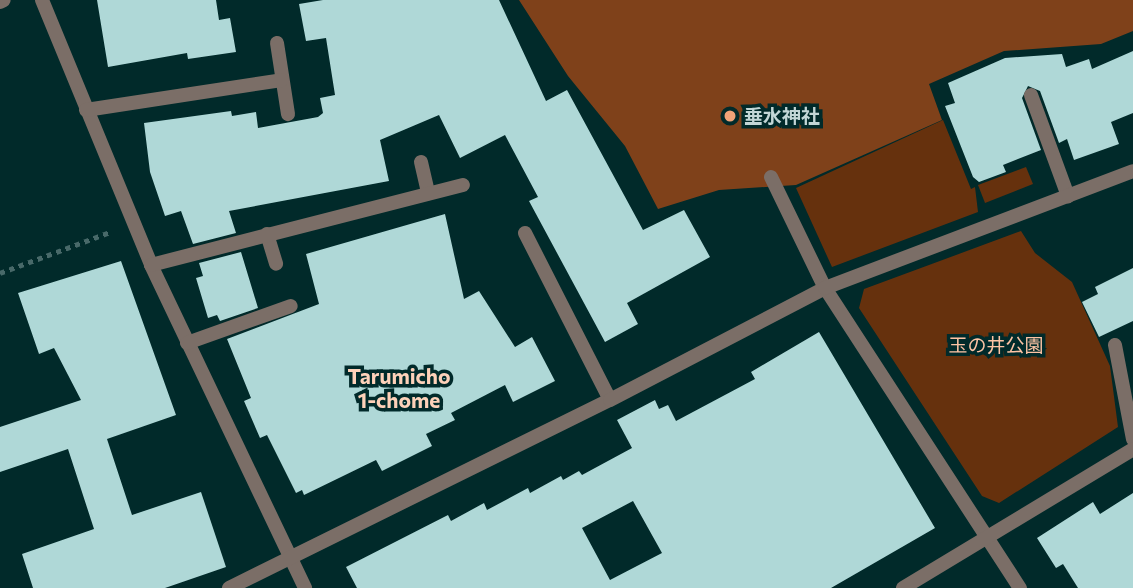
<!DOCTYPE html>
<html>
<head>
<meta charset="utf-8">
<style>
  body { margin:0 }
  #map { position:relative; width:1133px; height:588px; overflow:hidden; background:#012a2a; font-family:Commissioner,"Noto Sans JP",sans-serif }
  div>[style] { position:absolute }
  .green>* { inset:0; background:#66310d }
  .forest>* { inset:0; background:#7f411a }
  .building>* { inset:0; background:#afd8d7 }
  .path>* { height:4.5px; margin-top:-2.25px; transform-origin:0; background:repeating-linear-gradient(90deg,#486969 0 5px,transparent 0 10px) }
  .service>* { height:14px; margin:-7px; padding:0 7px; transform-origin:7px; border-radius:7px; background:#7b6e67 }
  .minor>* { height:14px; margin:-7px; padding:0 7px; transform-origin:7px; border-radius:7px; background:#7b6e67 }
  .dots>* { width:19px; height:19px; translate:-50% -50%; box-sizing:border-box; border:4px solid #012a2a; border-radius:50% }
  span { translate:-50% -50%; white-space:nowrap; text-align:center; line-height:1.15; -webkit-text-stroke:7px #012a2a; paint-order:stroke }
  .poi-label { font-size:19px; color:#c2d6d6; font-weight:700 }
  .left { translate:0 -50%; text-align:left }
  .park-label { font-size:19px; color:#fcc3a4 }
  .neighbourhood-label { font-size:21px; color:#fdd1b9; font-weight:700 }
</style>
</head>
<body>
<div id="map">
  <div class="green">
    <i style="clip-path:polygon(943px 120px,971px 189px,975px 187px,978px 212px,832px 267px,796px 188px)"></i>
    <i style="clip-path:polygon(1026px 167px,1033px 184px,985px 203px,978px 185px)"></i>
    <i style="clip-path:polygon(1021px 231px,1035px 253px,1072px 282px,1110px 366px,1118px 427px,999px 503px,982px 496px,859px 308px,864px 289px)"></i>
  </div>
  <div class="forest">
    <i style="clip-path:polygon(519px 0,1133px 0,1133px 31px,1101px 44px,1004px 51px,929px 84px,942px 120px,796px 185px,719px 190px,658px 209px,625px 146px,568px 76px)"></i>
  </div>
  <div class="building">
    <i style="clip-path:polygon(97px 0,216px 0,219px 20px,230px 18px,236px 52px,188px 59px,187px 53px,108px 67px)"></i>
    <i style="clip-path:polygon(323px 0,499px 0,546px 101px,567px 90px,643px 230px,684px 210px,710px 257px,627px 303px,638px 324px,605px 342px,529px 201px,538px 197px,505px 135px,460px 158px,439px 115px,380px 140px,389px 181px,229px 211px,236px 233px,193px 244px,181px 211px,165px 216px,150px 172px,144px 123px,231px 111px,232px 116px,256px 112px,258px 128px,318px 117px,323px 113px,320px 98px,335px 95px,326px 38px,306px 41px,299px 4px)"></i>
    <i style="clip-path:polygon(1133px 51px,1133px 113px,1111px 122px,1119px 144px,1074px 160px,1067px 139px,1059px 143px,1040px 91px,1028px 86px,1022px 98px,1041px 150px,1003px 165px,1006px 172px,979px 182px,973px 177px,945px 106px,955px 103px,948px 83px,1005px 58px,1062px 54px,1066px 67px,1089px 59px,1092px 69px)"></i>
    <i style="clip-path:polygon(445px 214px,464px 299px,479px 291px,515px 347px,532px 337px,555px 381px,513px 402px,505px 385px,451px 413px,455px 420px,426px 434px,432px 446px,382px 471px,376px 460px,304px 495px,302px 490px,296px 493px,267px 435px,260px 438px,244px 401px,251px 398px,227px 339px,319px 304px,306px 254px)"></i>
    <i style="clip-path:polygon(241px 252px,258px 308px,220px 321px,217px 315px,208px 318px,196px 278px,203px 276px,199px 263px)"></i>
    <i style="clip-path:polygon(121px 261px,176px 415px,107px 439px,132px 515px,201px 492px,226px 567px,165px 588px,33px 588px,22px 554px,94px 529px,68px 449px,0 472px,0 427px,81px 400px,54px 348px,39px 354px,18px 293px)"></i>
    <i style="clip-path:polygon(1133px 268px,1133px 321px,1099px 337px,1082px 302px,1098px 294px,1095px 287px)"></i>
    <i style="clip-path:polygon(evenodd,819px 332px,935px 528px,831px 588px,357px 588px,346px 567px,448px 515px,451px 521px,484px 503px,487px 510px,528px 488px,530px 493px,561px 476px,563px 480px,579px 471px,582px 475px,632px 448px,617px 420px,655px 400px,659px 409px,668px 405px,676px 421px,755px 379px,751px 372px,819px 332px,633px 501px,662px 553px,610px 580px,582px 528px,633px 501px)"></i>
    <i style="clip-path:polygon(1133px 493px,1133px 588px,1078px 588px,1063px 564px,1056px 568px,1037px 538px,1093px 502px,1100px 514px)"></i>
  </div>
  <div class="path">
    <i style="left:0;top:273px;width:117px;rotate:-20.4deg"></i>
  </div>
  <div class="service">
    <i style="left:1031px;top:95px;width:108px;rotate:69.9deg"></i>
  </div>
  <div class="minor">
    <i style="left:42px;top:0;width:287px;rotate:67.6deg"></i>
    <i style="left:151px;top:265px;width:358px;rotate:64.5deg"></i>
    <i style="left:0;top:2px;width:4px;rotate:-27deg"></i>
    <i style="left:277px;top:43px;width:72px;rotate:81.2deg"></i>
    <i style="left:86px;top:110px;width:198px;rotate:-8.7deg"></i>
    <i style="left:421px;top:162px;width:32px;rotate:77deg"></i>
    <i style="left:771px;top:177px;width:123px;rotate:64.1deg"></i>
    <i style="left:825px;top:288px;width:358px;rotate:57deg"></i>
    <i style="left:525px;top:233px;width:187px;rotate:63deg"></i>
    <i style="left:267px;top:234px;width:31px;rotate:73deg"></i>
    <i style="left:151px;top:265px;width:322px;rotate:-14.4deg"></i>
    <i style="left:187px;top:343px;width:110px;rotate:-19.6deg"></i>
    <i style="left:1115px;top:345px;width:96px;rotate:79.2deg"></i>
    <i style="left:229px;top:588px;width:425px;rotate:-26.3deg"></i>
    <i style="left:610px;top:400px;width:242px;rotate:-27.5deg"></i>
    <i style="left:825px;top:288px;width:329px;rotate:-20.8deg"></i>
    <i style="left:903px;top:588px;width:269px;rotate:-31.1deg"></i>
  </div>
  <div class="dots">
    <i style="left:730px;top:116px;background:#f0a378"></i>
  </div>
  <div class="poi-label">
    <span class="left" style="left:744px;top:116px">垂水神社</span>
  </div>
  <div class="park-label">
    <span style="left:996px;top:345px">玉の井公園</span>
  </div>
  <div class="neighbourhood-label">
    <span style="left:399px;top:388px">Tarumicho<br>1-chome</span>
  </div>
</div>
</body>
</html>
